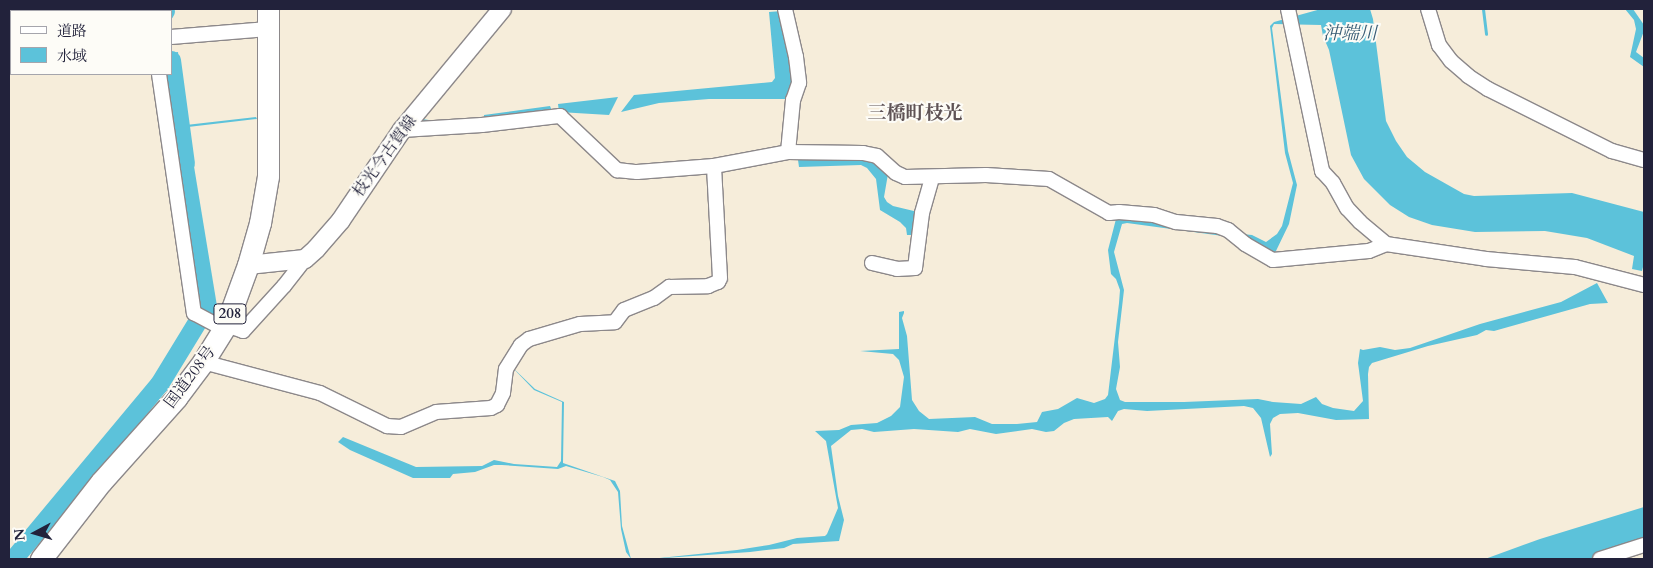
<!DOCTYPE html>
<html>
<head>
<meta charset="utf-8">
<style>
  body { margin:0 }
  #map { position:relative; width:1653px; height:568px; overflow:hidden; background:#f6edda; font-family:Cardo,"Noto Serif JP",serif }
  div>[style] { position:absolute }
  .water>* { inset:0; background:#5cc2da }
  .stream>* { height:3px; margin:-1.5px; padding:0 1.5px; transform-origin:1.5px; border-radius:1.5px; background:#5cc2da }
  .river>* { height:19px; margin:-9.5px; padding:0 9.5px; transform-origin:9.5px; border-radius:9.5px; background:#5cc2da }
  .roads { filter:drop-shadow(1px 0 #8c888a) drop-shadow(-1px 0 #8c888a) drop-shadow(0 1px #8c888a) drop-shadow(0 -1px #8c888a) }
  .minor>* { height:14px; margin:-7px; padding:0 7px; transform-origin:7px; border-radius:7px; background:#fff }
  .major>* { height:18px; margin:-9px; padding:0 9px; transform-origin:9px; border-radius:9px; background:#fff }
  .highway>* { height:21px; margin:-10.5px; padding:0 10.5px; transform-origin:10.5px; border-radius:10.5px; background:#fff }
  span { translate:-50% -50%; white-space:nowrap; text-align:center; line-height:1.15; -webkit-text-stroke:4px #fdfcf7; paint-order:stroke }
  .shield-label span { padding:1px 4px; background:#fdfcf7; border:1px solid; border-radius:4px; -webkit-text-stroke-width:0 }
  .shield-label { font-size:15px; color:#22223b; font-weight:700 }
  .street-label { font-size:16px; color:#22223b }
  .water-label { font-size:18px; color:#365a73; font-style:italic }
  .quarter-label { font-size:19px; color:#5f5355; font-weight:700 }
  .frame { position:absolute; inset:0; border:10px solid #22223b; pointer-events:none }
  .legend { position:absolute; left:10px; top:10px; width:162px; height:65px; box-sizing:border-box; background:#fdfcf7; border:1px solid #a5a5ac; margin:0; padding:6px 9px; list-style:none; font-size:15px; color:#22223b }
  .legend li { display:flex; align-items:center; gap:10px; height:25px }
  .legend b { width:25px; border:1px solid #a5a5ac }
  .north { position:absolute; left:10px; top:508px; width:50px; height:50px; -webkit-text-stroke:4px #fdfcf7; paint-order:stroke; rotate:264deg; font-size:14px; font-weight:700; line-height:20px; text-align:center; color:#22223b }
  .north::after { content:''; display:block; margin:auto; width:18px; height:22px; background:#22223b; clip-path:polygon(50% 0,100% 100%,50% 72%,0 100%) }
</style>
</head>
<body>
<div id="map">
  <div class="water">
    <i style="clip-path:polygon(1321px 9px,1370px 9px,1373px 19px,1386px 121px,1396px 141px,1407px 157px,1425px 172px,1464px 194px,1474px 196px,1572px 193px,1644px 212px,1644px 263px,1642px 271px,1632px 269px,1634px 256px,1587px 238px,1545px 231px,1475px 232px,1432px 225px,1409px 217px,1390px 205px,1364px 179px,1351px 155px,1329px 50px,1323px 36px,1321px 25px,1274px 24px,1272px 28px,1288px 151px,1297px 185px,1289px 224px,1275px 253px,1246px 237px,1232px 242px,1223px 236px,1127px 223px,1122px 224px,1114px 252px,1124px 290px,1118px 342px,1120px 367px,1116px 389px,1120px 400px,1125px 402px,1184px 402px,1258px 399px,1273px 402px,1301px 404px,1316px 397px,1322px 404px,1333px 408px,1354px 411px,1363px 401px,1358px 363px,1360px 349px,1363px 350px,1380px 347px,1395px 350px,1410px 348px,1480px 324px,1561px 302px,1597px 283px,1608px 303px,1590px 304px,1494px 331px,1486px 330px,1477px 335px,1428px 346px,1372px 363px,1369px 367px,1368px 374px,1369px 419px,1336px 420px,1298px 413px,1280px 414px,1273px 418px,1270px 424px,1272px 454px,1270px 457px,1261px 418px,1253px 408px,1244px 406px,1147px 411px,1124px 409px,1118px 411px,1112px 421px,1108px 417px,1074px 419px,1064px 423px,1054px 431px,1046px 432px,1032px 429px,996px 434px,970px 429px,958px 432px,914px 429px,874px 432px,862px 429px,851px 430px,831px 446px,838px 496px,844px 520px,839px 541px,793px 544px,784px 548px,750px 552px,650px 559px,737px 550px,769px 545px,797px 538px,825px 536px,827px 534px,838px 508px,826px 441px,815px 431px,839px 430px,851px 425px,877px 423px,891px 416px,900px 407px,904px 377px,899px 360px,893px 354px,860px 351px,899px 349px,899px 312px,904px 311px,904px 313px,902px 318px,907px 336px,912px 400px,919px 411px,929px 419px,975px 417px,992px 424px,1017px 424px,1037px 422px,1042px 412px,1058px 409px,1077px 398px,1094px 403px,1105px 399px,1108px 395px,1119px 303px,1120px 290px,1116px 279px,1111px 274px,1108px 250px,1116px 219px,1131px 216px,1170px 227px,1252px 235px,1266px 242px,1277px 234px,1282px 226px,1293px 183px,1285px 153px,1270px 26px,1274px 22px)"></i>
    <i style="clip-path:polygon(1625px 9px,1633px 9px,1644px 25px,1644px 31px,1636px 52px,1644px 58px,1644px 67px,1630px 57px,1636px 29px,1634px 20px)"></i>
    <i style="clip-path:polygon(782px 11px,795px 85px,788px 99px,709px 99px,659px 103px,621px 112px,634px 95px,772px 82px,775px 78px,769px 12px)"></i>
    <i style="clip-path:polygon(178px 52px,186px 125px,256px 117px,257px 119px,188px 127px,188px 130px,172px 132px,165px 74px,171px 74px,171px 53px)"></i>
    <i style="clip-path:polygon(618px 97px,609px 115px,559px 112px,558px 104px)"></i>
    <i style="clip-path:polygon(550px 106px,552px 111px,443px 125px,417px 121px,422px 119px,443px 122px,484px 118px,484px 115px)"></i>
    <i style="clip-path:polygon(189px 136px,217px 306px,214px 317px,197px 309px,174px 138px)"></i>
    <i style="clip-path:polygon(861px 158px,873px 161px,888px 174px,884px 197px,887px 202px,893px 206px,918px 212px,913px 235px,907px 235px,906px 228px,900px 222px,880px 210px,876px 179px,867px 168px,861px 165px,799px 167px,798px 160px)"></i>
    <i style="clip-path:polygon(510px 365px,535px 389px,564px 402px,563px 463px,615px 481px,620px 491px,622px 526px,631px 559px,626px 552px,621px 529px,618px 492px,610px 480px,603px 477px,566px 466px,558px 469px,502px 465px,494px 465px,475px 472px,453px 474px,450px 478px,413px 478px,350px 450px,338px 442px,343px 437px,416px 467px,482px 466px,494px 460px,514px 464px,557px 467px,561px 461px,562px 402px,534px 390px)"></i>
    <i style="clip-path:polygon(1644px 507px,1644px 542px,1588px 559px,1485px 559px,1540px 539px)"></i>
  </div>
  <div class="stream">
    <i style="left:1483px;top:9px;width:25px;rotate:83deg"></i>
  </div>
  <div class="river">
    <i style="left:164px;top:9px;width:2px;rotate:63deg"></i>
    <i style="left:171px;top:60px;width:104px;rotate:82.3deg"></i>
    <i style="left:13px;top:559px;width:228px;rotate:-50.2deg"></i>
    <i style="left:159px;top:384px;width:90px;rotate:-58.6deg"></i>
    <i style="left:206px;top:307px;width:8px;rotate:-104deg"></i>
  </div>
  <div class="roads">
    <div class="minor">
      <i style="left:152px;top:9px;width:2px;rotate:90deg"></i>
      <i style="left:785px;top:9px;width:49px;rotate:77.1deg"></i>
      <i style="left:796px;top:57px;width:26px;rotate:83deg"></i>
      <i style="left:799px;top:83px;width:18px;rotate:109deg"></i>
      <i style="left:793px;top:100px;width:52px;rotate:95.5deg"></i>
      <i style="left:1288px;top:9px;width:166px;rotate:78.1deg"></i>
      <i style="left:1322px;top:171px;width:16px;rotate:47deg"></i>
      <i style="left:1333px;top:183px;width:29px;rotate:61deg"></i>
      <i style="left:1347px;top:208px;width:19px;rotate:47deg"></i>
      <i style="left:1360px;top:222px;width:34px;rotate:40deg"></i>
      <i style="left:1386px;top:244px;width:101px;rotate:8.5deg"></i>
      <i style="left:1486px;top:259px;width:89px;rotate:5.1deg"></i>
      <i style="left:1575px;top:267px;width:71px;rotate:14.6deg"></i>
      <i style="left:1428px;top:9px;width:38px;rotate:73deg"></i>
      <i style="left:1439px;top:45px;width:20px;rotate:53deg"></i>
      <i style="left:1451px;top:61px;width:23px;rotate:41deg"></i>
      <i style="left:1468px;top:76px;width:24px;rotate:33deg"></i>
      <i style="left:1488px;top:89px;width:139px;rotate:26.6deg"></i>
      <i style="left:1612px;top:151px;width:33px;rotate:16deg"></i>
      <i style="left:171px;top:37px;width:97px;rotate:-4.7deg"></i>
      <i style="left:9px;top:51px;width:2px"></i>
      <i style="left:159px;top:74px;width:242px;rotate:81.7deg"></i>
      <i style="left:194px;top:313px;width:26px;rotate:28deg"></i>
      <i style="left:217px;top:325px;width:9px"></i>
      <i style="left:226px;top:325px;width:18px;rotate:19deg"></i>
      <i style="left:243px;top:331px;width:61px;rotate:-47.7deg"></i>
      <i style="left:284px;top:286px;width:34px;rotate:-52deg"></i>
      <i style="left:402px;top:130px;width:80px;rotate:-3.6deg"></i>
      <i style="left:482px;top:125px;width:79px;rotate:-6.6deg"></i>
      <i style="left:560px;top:116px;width:79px;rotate:43.5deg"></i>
      <i style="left:617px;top:170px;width:20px;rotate:6deg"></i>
      <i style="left:637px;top:172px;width:77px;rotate:-4.5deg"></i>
      <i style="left:714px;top:166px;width:75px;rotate:-10.7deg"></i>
      <i style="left:788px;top:152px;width:75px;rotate:0.8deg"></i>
      <i style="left:863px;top:153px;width:14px;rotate:12deg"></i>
      <i style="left:877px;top:156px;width:25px;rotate:42deg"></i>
      <i style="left:896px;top:173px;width:10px;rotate:24deg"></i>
      <i style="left:905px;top:177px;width:81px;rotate:-1.4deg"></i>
      <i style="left:986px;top:175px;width:63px;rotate:3.6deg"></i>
      <i style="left:1049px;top:179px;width:69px;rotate:29.5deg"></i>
      <i style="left:1109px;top:213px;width:10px;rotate:-6deg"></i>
      <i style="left:1119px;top:212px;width:35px;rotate:5deg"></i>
      <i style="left:1154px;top:215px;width:23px;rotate:18deg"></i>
      <i style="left:1176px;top:222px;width:41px;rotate:5.6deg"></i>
      <i style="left:1217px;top:226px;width:12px;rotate:20deg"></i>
      <i style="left:1228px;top:230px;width:22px;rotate:39deg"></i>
      <i style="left:1245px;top:244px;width:32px;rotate:30deg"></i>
      <i style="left:1273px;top:260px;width:96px;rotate:-5.4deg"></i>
      <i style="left:1369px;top:251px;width:18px;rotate:-22deg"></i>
      <i style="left:872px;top:263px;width:26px;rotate:13deg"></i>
      <i style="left:897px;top:269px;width:18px;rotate:-3deg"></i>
      <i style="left:915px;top:268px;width:55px;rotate:-82.7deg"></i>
      <i style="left:922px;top:213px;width:37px;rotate:-74deg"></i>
      <i style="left:203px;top:362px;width:121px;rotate:14.8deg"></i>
      <i style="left:320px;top:393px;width:75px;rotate:26.2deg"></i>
      <i style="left:387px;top:426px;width:14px;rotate:4deg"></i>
      <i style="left:401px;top:427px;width:38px;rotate:-23deg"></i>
      <i style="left:436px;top:412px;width:55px;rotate:-4.2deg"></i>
      <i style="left:491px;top:408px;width:7px;rotate:-27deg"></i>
      <i style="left:497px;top:405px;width:13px;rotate:-63deg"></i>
      <i style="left:503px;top:393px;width:24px;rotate:-83deg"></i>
      <i style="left:506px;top:369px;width:28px;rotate:-58deg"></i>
      <i style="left:521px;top:345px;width:10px;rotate:-37deg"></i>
      <i style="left:529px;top:339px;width:53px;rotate:-16.4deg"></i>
      <i style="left:580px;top:324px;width:35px;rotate:-3deg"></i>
      <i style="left:615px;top:322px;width:15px;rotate:-53deg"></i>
      <i style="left:624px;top:310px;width:32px;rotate:-22deg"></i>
      <i style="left:654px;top:298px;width:19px;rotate:-36deg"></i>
      <i style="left:669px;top:287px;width:39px;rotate:-1deg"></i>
      <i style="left:708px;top:286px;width:11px;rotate:-22deg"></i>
      <i style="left:718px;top:282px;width:4px;rotate:-63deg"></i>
      <i style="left:720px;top:278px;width:112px;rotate:-93.1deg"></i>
      <i style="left:1600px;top:559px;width:46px;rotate:-17.7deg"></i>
    </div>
    <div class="major">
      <i style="left:248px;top:265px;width:57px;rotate:-6deg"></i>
      <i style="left:305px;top:259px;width:15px;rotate:-42deg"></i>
      <i style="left:316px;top:249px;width:38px;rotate:-49deg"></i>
      <i style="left:341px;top:220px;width:109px;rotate:-55.9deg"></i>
      <i style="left:402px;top:130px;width:157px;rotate:-50.4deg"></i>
    </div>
    <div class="highway">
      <i style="left:41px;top:559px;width:98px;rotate:-52.1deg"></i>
      <i style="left:101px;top:482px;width:113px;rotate:-48.2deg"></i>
      <i style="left:176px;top:398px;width:45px;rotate:-53.1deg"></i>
      <i style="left:203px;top:362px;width:44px;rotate:-58.1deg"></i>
      <i style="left:226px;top:325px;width:64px;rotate:-69.9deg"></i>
      <i style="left:248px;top:265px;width:44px;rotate:-74.1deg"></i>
      <i style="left:260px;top:223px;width:48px;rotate:-80.3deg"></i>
      <i style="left:268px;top:176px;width:167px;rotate:-90deg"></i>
    </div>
  </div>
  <div class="shield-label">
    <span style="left:230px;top:314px">208</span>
  </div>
  <div class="street-label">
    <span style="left:385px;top:156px;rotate:-54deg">枝光今古賀線</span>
    <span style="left:190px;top:377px;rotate:-53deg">国道208号</span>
  </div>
  <div class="water-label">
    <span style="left:1350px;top:34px">沖端川</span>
  </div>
  <div class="quarter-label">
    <span style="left:915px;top:114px">三橋町枝光</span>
  </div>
  <div class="frame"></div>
  <ul class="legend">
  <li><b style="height:6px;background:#fff"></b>道路</li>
  <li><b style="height:14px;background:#5cc2da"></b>水域</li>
  </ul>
  <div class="north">N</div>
</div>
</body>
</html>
